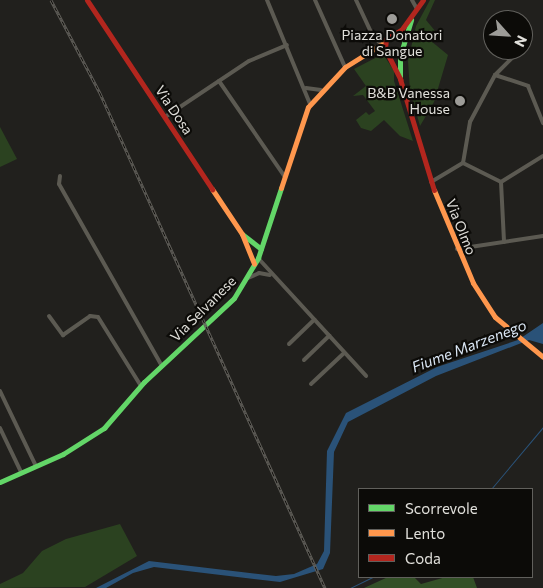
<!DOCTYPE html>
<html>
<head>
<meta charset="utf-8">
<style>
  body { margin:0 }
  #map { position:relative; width:543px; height:588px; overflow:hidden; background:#21201d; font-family:Commissioner,sans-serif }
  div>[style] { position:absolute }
  .green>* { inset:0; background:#2b4220 }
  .forest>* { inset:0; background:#335027 }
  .water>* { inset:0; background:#2a5278 }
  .stream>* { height:1px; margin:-0.5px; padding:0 0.5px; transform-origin:0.5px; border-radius:0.5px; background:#2a5278 }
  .street>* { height:4px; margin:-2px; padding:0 2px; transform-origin:2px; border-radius:2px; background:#5c5a52 }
  .fast>* { height:5px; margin:-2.5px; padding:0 2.5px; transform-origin:2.5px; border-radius:2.5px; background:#63d668 }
  .slow>* { height:5px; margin:-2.5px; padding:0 2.5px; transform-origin:2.5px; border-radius:2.5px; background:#ff974d }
  .jam>* { height:5px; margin:-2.5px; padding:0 2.5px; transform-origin:2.5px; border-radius:2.5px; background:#b3261e }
  .rail>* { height:3px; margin-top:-1.5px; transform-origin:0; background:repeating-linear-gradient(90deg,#0c0b08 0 4px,#605e59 0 8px); box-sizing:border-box; border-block:1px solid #605e59 }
  .dots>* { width:14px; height:14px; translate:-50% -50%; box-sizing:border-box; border:2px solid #0c0b08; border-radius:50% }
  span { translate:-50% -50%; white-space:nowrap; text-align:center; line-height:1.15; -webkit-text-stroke:4.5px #0c0b08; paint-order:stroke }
  .poi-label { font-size:14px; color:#e0dfda }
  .right { translate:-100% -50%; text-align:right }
  .street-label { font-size:14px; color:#e0dfda }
  .water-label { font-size:15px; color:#d9e5f3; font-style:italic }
  .legend { position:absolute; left:358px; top:488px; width:175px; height:90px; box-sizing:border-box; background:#0c0b08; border:1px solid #61605c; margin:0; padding:6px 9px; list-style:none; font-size:15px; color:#e0dfda }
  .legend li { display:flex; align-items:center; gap:10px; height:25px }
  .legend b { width:25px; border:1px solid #61605c }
  .north { position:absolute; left:483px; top:10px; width:50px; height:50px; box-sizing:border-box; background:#0c0b08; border:1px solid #61605c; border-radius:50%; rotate:116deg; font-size:14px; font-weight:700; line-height:20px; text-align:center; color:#e0dfda }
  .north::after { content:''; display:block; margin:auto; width:18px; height:22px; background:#9d9c98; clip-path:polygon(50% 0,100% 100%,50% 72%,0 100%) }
</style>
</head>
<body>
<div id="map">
  <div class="green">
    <i style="clip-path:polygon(430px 0,435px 0,426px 20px,436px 32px,431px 41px,448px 55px,434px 102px,420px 126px,410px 91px,408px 61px,416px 26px)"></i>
    <i style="clip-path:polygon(383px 54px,394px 71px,394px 81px,413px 141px,400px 136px,384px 120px,371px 131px,361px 128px,356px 120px,366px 112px,369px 115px,375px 111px,363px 95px,353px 96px,366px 86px,354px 69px)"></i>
    <i style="clip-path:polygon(0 127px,17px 159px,0 167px)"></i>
    <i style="clip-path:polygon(120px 524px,137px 556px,85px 587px,0 588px,0 584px,23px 573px,42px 551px,66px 539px)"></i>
  </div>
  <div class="forest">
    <i style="clip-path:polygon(388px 577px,414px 577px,421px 584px,446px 577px,473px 577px,477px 588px,364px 588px)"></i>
  </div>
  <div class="water">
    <i style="clip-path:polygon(543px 323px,543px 344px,529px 340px,436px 376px,348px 422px,334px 452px,330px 553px,323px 569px,280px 582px,154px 567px,133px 573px,106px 588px,96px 588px,149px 561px,276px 576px,294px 574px,317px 564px,324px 551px,327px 451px,346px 413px,437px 367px,518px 340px)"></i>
  </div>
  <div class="stream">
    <i style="left:491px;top:489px;width:81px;rotate:-50deg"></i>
    <i style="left:350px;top:588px;width:25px;rotate:-26deg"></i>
  </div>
  <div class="street">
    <i style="left:267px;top:0;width:113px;rotate:67.5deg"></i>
    <i style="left:315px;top:0;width:73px;rotate:65.9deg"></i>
    <i style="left:356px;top:0;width:38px;rotate:65deg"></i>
    <i style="left:372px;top:35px;width:13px;rotate:45deg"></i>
    <i style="left:412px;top:0;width:10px;rotate:61deg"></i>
    <i style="left:523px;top:47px;width:4px;rotate:-45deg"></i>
    <i style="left:495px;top:75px;width:35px;rotate:-45deg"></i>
    <i style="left:219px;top:81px;width:116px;rotate:55.5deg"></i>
    <i style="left:306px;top:88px;width:15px;rotate:8deg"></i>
    <i style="left:165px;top:117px;width:101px;rotate:-33.7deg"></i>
    <i style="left:249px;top:61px;width:41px;rotate:-22.8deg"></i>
    <i style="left:463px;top:163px;width:42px;rotate:26.6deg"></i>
    <i style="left:501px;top:182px;width:49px;rotate:-31.8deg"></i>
    <i style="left:60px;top:176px;width:8px;rotate:97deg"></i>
    <i style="left:59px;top:184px;width:209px;rotate:60.5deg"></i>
    <i style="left:431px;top:182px;width:37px;rotate:-31deg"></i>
    <i style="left:463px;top:163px;width:42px;rotate:-80.3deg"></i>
    <i style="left:470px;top:122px;width:53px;rotate:-62deg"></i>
    <i style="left:495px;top:75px;width:35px;rotate:18deg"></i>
    <i style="left:528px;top:86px;width:40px;rotate:68deg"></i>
    <i style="left:501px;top:182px;width:60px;rotate:87.1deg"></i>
    <i style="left:457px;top:249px;width:87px;rotate:-8.6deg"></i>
    <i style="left:258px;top:258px;width:160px;rotate:47.5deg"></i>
    <i style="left:248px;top:278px;width:12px;rotate:-24deg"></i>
    <i style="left:259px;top:273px;width:11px;rotate:10deg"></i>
    <i style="left:49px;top:316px;width:24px;rotate:54deg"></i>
    <i style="left:63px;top:335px;width:33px;rotate:-35deg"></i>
    <i style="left:90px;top:316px;width:8px;rotate:7deg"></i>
    <i style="left:98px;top:317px;width:81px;rotate:58.1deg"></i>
    <i style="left:289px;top:344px;width:35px;rotate:-44deg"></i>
    <i style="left:304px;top:360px;width:35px;rotate:-44deg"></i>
    <i style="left:311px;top:384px;width:45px;rotate:-43.2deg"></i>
    <i style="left:0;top:391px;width:83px;rotate:64.4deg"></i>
    <i style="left:0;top:428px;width:49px;rotate:64.5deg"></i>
  </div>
  <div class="fast">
    <i style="left:400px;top:76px;width:20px;rotate:-90deg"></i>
    <i style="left:400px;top:56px;width:38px;rotate:-73deg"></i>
    <i style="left:242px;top:234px;width:24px;rotate:38deg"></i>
    <i style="left:0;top:482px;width:69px;rotate:-24deg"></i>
    <i style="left:63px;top:454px;width:49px;rotate:-32.4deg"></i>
    <i style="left:104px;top:428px;width:61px;rotate:-49deg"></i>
    <i style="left:144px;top:382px;width:123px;rotate:-43deg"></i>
    <i style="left:234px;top:298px;width:47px;rotate:-59deg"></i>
    <i style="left:258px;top:258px;width:74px;rotate:-71.8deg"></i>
  </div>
  <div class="slow">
    <i style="left:281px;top:188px;width:85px;rotate:-71.6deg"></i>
    <i style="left:308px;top:107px;width:54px;rotate:-47.2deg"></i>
    <i style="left:345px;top:67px;width:47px;rotate:-32deg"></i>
    <i style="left:212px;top:189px;width:54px;rotate:56.3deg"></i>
    <i style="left:242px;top:234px;width:32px;rotate:68deg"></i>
    <i style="left:434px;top:190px;width:101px;rotate:67.2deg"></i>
    <i style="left:473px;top:283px;width:40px;rotate:57.1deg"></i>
    <i style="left:495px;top:317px;width:62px;rotate:39.8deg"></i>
  </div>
  <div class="jam">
    <i style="left:87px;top:0;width:227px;rotate:56.5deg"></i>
    <i style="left:423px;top:0;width:37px;rotate:126deg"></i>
    <i style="left:401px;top:30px;width:17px;rotate:149deg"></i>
    <i style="left:386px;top:39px;width:10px;rotate:96deg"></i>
    <i style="left:385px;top:49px;width:34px;rotate:63deg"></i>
    <i style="left:400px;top:79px;width:116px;rotate:73deg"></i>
  </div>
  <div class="rail">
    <i style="left:51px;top:0;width:105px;rotate:62.2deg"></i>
    <i style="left:100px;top:93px;width:544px;rotate:65.56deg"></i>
  </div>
  <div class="dots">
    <i style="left:392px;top:19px;background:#9d9c98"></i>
    <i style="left:460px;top:101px;background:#9d9c98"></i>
  </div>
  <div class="poi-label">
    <span style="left:392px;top:43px">Piazza Donatori<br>di Sangue</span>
    <span class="right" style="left:450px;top:101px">B&amp;B Vanessa<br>House</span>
  </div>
  <div class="street-label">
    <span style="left:174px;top:110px;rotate:56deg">Via Dosa</span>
    <span style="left:461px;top:227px;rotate:68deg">Via Olmo</span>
    <span style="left:203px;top:309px;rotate:-45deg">Via Selvanese</span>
  </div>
  <div class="water-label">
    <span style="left:469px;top:346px;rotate:-21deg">Fiume Marzenego</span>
  </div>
  <ul class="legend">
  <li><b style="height:6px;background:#63d668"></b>Scorrevole</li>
  <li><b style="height:6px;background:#ff974d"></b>Lento</li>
  <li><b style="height:6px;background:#b3261e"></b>Coda</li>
  </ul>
  <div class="north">N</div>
</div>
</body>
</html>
